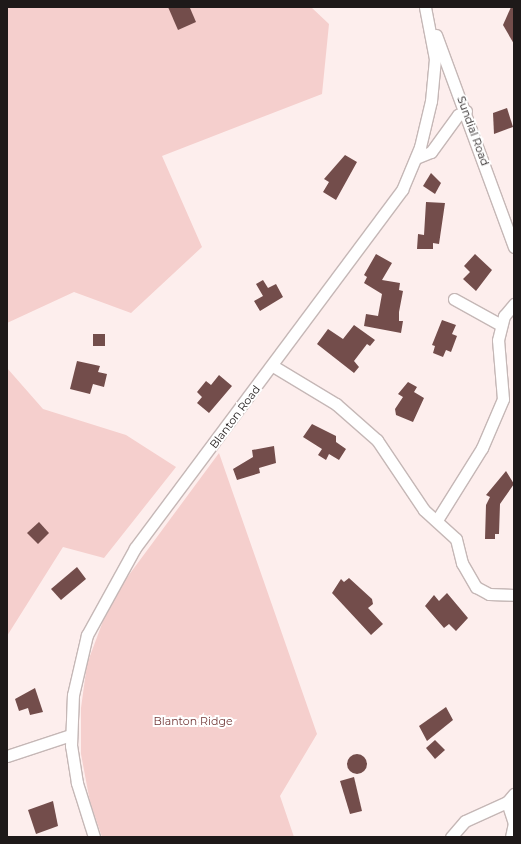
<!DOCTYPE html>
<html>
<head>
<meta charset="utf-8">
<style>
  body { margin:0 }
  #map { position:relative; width:521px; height:844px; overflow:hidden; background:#fdeeed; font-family:Montserrat,sans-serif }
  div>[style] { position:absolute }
  .green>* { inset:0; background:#f5cfcd }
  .building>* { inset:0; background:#734d4b }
  .round { border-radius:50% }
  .roads { filter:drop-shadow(1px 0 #c5b7b6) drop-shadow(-1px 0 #c5b7b6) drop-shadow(0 1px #c5b7b6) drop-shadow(0 -1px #c5b7b6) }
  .minor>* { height:11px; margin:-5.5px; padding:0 5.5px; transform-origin:5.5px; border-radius:5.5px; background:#fff }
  span { translate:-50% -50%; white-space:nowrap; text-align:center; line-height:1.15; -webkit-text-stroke:4px #fff; paint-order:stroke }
  .street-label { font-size:11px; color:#1e1919 }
  .park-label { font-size:11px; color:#733938 }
  .frame { position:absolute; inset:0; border:8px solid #1e1919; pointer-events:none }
</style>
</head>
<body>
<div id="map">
  <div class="green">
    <i style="clip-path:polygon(7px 7px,311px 7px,329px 24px,322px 94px,162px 156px,202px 247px,131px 313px,74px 292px,7px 323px)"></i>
    <i style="clip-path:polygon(7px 368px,43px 409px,126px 435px,176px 467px,104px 558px,63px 547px,7px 636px)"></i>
    <i style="clip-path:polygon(219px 453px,317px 734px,280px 796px,294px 837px,102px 837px,90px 802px,81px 754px,81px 708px,87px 664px,103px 621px,123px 583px)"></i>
  </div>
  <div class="building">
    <i style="clip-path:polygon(168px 7px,190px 8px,196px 22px,178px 30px)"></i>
    <i style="clip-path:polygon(511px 7px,514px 7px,514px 44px,503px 25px)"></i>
    <i style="clip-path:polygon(507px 108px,513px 127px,494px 134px,493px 113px)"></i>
    <i style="clip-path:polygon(345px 155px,357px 162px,336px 200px,323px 192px,329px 182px,324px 179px)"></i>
    <i style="clip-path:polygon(431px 173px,441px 183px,435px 194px,423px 186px)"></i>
    <i style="clip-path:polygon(426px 202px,445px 203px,439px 244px,433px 243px,433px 249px,417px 249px,418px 234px,424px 235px)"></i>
    <i style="clip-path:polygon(376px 254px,392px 263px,382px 280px,400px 283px,399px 290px,403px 291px,399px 312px,399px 321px,403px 321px,401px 333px,364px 326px,366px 314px,378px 316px,382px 294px,364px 283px,367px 277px,364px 275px)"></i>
    <i style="clip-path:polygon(475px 254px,492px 270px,476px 291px,463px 279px,470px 272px,464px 266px)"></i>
    <i style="clip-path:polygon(263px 280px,268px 288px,276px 284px,283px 297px,260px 311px,254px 301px,263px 296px,256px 284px)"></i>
    <i style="clip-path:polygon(442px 320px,456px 325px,452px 334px,457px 336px,451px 352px,446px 350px,443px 357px,433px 353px,435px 346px,432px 345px)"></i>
    <i style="clip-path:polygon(354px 325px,375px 340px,370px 346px,367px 344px,354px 361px,359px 367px,354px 373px,317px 344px,328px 329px,343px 339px)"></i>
    <i style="clip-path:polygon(93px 334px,105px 334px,105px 346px,93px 346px)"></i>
    <i style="clip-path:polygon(77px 361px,100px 366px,98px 372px,107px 374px,104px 387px,93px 384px,90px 394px,70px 389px)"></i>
    <i style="clip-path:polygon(219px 375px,232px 386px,209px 413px,197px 403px,202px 397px,197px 392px,206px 381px,211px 385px)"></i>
    <i style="clip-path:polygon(408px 382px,417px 387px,414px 392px,424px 398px,413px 422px,396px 415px,395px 409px,403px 397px,398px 394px)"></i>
    <i style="clip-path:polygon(312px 424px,336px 436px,336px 442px,346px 449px,339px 460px,329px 454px,326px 460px,318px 455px,322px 449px,303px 437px)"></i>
    <i style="clip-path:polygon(274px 446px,276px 463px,259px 468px,260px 473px,237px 480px,233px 469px,253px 457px,252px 450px)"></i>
    <i style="clip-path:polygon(506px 471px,514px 484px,500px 504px,499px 534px,495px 534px,495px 539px,485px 539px,486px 505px,490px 497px,486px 495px)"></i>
    <i style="clip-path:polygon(39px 522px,49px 533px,38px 544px,27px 533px)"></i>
    <i style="clip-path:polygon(77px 567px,86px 579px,61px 600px,51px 589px)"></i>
    <i style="clip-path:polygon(349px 578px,372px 599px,373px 604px,368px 608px,383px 624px,371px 635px,332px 593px,341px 579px,344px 582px)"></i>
    <i style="clip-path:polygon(447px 593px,468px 618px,456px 631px,449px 624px,444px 628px,425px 606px,434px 595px,439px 601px)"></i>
    <i style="clip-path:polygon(35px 688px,43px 712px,30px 715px,28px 708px,19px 711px,15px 699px)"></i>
    <i style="clip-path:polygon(446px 707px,453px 720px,427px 741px,419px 726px)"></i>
    <i style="clip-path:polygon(435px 740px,445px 750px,435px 759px,426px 748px)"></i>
    <i class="round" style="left:347px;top:754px;width:20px;height:20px"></i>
    <i style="clip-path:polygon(354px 777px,362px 811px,350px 814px,340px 781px)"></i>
    <i style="clip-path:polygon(53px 801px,58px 826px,36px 834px,28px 810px)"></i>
  </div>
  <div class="roads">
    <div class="minor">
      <i style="left:436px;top:35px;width:226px;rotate:69.8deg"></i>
      <i style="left:416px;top:158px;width:16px;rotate:-22deg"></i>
      <i style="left:431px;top:152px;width:46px;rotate:-53.9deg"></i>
      <i style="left:458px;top:115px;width:9px;rotate:-27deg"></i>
      <i style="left:454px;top:299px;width:54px;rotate:29deg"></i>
      <i style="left:273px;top:366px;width:74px;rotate:31.1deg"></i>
      <i style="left:336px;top:404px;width:55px;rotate:41.3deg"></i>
      <i style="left:377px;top:440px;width:84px;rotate:56.1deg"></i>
      <i style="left:424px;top:510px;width:43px;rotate:42.2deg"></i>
      <i style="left:456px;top:539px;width:25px;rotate:76deg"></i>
      <i style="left:462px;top:563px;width:28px;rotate:60deg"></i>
      <i style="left:476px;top:587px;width:15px;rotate:28deg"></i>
      <i style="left:489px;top:594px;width:25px;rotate:2deg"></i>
      <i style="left:437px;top:520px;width:85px;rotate:-58deg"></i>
      <i style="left:482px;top:448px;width:53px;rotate:-66.8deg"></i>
      <i style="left:503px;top:399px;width:59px;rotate:-94.8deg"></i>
      <i style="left:498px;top:340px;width:25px;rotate:-76deg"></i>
      <i style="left:504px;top:316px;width:16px;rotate:-50deg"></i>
      <i style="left:7px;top:756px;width:67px;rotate:-18.2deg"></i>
      <i style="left:507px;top:802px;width:22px;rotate:72deg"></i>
      <i style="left:514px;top:823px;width:14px;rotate:102deg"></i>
      <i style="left:94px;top:837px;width:57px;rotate:-107.5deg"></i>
      <i style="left:77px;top:783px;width:37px;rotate:-99deg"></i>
      <i style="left:71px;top:746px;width:51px;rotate:-87.8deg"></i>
      <i style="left:73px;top:695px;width:62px;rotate:-76.9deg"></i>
      <i style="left:87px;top:635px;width:99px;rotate:-61.1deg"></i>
      <i style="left:135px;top:548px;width:447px;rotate:-53.3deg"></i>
      <i style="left:402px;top:190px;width:47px;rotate:-67.3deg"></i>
      <i style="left:420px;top:147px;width:47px;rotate:-76.6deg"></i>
      <i style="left:431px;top:101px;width:42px;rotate:-84.6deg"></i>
      <i style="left:435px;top:59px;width:53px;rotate:-100.9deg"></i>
      <i style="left:451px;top:837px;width:21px;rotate:-49deg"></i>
      <i style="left:465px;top:821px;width:46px;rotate:-24.3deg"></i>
      <i style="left:507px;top:802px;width:11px;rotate:-49deg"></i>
    </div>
  </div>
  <div class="street-label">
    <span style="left:473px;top:131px;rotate:70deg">Sundial Road</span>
    <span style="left:235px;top:417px;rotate:-53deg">Blanton Road</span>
  </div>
  <div class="park-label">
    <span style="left:193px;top:721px">Blanton Ridge</span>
  </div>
  <div class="frame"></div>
</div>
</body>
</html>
